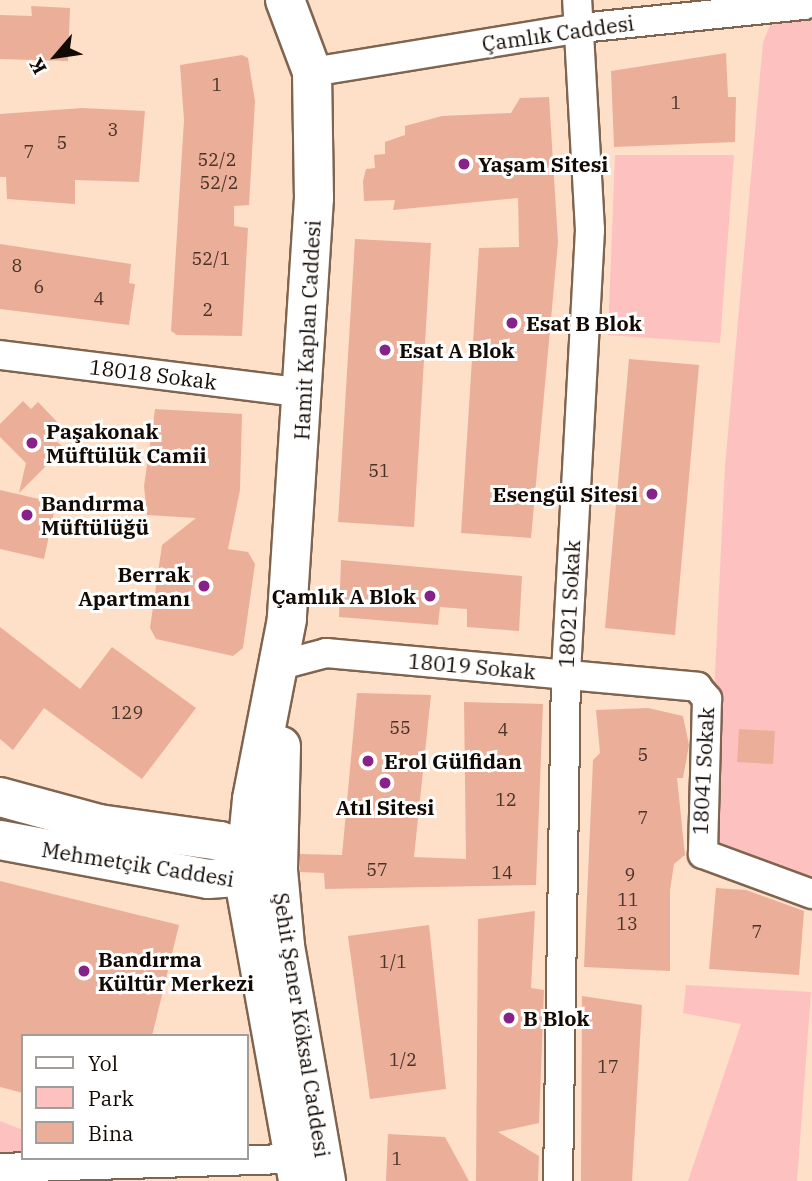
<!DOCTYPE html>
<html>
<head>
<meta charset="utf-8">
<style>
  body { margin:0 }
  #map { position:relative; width:812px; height:1181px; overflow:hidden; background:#fedfc8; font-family:"IBM Plex Serif",serif }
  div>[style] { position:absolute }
  .green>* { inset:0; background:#fdc2bf }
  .building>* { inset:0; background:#ebaf99 }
  .roads { filter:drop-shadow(2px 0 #7f6450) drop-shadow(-2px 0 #7f6450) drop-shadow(0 2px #7f6450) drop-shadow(0 -2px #7f6450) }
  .street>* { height:28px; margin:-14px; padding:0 14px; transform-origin:14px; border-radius:14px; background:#fff }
  .secondary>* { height:38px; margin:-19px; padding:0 19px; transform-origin:19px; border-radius:19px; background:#fff }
  .dots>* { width:19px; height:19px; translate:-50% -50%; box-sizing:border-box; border:4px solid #fff; border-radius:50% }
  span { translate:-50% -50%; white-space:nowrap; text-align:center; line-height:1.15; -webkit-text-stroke:6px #fff; paint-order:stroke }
  .number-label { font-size:18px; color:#493329 }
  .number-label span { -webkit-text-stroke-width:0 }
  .street-label { font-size:21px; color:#130a04 }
  .poi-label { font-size:21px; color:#130a04; font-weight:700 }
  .left { translate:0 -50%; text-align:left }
  .right { translate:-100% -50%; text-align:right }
  .legend { position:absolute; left:21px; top:1034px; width:228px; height:126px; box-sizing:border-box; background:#fff; border:2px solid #a19d9b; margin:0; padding:9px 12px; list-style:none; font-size:21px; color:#130a04 }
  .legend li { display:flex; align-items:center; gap:14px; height:35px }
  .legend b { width:35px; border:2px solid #a19d9b }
  .north { position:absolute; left:21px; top:21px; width:70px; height:70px; -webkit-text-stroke:5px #fff; paint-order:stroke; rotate:241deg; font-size:19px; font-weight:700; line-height:28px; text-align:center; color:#130a04 }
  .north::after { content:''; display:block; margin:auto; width:24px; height:32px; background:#130a04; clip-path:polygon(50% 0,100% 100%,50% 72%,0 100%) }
</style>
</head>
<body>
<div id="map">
  <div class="green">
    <i style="clip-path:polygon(812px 14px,812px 885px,722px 857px,707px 839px,725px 466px,763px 42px,772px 21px)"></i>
    <i style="clip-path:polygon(615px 155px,734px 155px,720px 343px,608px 335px)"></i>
    <i style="clip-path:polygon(686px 985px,811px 992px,797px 1181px,688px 1181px,741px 1024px,683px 1013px)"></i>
    <i style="clip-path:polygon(0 1121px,23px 1130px,23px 1158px,0 1162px)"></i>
  </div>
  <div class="building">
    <i style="clip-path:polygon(31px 6px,70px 8px,68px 61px,0 59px,0 15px,32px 16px)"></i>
    <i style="clip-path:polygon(726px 53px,728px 97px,736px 97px,735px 142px,614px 147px,611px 71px)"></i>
    <i style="clip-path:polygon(242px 55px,248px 58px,255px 101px,249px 205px,234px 206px,234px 226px,248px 228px,242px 336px,177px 335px,171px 331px,184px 120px,180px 65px)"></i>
    <i style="clip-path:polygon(549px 97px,558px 242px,531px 538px,461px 533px,479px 248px,519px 247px,518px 198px,393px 210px,395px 200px,364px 201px,363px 181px,366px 169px,375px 168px,374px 155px,385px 154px,385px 142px,405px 135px,405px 126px,442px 116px,511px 113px,520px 98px)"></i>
    <i style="clip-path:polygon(82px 108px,145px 111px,139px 182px,75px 180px,75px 204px,7px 199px,6px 177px,0 177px,0 114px)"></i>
    <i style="clip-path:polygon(355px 239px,431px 243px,414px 527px,338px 522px)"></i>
    <i style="clip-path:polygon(0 244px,131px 264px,129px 283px,135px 284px,129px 325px,0 309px)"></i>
    <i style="clip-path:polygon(629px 359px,699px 365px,675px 635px,605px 628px)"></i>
    <i style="clip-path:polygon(23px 401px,31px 409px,38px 402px,63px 428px,53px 438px,64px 448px,19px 493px,26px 463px,0 437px,0 424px)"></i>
    <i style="clip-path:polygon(155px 409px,242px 414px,240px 490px,228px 549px,248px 552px,255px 564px,243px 648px,233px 656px,156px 639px,150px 628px,162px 545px,196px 518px,147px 515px,144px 486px)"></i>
    <i style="clip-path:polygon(0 490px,56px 503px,44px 559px,0 549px)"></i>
    <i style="clip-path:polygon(341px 560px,522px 576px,519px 631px,467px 627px,467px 609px,440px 607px,438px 625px,339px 617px)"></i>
    <i style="clip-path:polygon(0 627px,80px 689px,112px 647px,196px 708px,142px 779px,44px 708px,13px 750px,0 739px)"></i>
    <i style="clip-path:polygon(357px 693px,431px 695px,414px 857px,466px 859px,464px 702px,543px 704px,536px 885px,325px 889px,324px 873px,300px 872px,300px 854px,342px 855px)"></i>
    <i style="clip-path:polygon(648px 708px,683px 716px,689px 745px,683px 778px,677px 778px,685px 855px,674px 864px,670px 890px,670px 971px,584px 967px,593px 760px,600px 753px,596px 710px)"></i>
    <i style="clip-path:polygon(739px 729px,775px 731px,773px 764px,737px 762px)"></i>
    <i style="clip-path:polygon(0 881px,179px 925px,152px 1036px,23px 1036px,23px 1093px,0 1087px)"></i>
    <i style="clip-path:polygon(716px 888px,746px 890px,804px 911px,799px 975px,709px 969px)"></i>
    <i style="clip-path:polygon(535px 911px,531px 988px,544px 990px,539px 1123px,498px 1132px,539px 1156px,538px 1181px,476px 1181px,478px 919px)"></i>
    <i style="clip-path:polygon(429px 925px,446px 1089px,370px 1099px,348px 936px)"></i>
    <i style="clip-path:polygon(582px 996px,642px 1005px,632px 1181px,581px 1181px)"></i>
    <i style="clip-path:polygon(388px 1134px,445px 1137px,469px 1181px,386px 1181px)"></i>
  </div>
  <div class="roads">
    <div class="street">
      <i style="left:312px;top:72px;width:273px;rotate:-9.3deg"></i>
      <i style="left:581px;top:28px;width:225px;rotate:-5.9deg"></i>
      <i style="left:0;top:355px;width:307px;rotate:7.1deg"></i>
      <i style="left:281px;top:665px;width:47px;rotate:-14.9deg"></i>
      <i style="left:326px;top:653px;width:373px;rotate:5.2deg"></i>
      <i style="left:697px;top:687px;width:16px;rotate:50deg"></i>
      <i style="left:707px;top:699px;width:155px;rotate:91.5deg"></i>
      <i style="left:703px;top:854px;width:116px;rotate:20.2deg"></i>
      <i style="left:0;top:1168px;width:293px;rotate:-1.8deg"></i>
      <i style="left:558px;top:1181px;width:508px;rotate:-89.1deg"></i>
      <i style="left:566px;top:673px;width:444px;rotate:-86.9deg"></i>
      <i style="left:590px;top:230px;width:230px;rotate:-93.2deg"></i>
    </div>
    <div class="secondary">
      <i style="left:285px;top:0;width:77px;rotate:69.4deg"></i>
      <i style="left:312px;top:72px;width:126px;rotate:89.1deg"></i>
      <i style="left:314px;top:198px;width:422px;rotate:93.7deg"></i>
      <i style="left:287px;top:619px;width:183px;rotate:101deg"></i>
      <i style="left:252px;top:799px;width:81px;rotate:95.6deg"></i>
      <i style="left:244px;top:880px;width:306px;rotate:79.8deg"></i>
      <i style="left:281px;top:746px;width:124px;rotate:91.4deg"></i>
      <i style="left:278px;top:870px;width:76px;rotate:84.7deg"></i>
      <i style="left:285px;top:946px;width:239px;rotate:80.1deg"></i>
      <i style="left:0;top:797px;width:103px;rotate:15.3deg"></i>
      <i style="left:99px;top:824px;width:122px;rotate:8deg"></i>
      <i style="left:220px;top:841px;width:49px;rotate:21.4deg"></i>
      <i style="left:0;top:840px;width:212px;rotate:10.6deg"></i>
      <i style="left:208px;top:879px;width:59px;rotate:-3.9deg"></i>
    </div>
  </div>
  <div class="dots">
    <i style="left:464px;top:164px;background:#87228a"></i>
    <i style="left:512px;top:323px;background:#87228a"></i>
    <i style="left:385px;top:350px;background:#87228a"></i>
    <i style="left:32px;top:443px;background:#87228a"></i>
    <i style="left:652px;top:494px;background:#87228a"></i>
    <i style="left:27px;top:515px;background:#87228a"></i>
    <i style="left:204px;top:586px;background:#87228a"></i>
    <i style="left:430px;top:596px;background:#87228a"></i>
    <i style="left:368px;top:761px;background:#87228a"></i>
    <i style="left:385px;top:783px;background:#87228a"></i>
    <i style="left:84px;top:971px;background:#87228a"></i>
    <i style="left:509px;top:1018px;background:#87228a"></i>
  </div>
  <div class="number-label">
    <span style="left:217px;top:85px">1</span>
    <span style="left:676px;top:103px">1</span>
    <span style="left:113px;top:130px">3</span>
    <span style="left:62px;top:143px">5</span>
    <span style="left:29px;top:152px">7</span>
    <span style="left:217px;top:160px">52/2</span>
    <span style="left:219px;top:183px">52/2</span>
    <span style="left:211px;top:259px">52/1</span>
    <span style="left:17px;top:266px">8</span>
    <span style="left:39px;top:287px">6</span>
    <span style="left:99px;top:299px">4</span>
    <span style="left:208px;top:310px">2</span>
    <span style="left:379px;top:471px">51</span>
    <span style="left:127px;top:713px">129</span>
    <span style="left:400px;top:728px">55</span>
    <span style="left:503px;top:730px">4</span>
    <span style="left:643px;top:755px">5</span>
    <span style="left:506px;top:800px">12</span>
    <span style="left:643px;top:818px">7</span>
    <span style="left:377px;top:870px">57</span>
    <span style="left:502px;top:873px">14</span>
    <span style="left:630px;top:875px">9</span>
    <span style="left:628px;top:900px">11</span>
    <span style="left:627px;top:924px">13</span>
    <span style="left:757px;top:932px">7</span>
    <span style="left:393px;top:962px">1/1</span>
    <span style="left:403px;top:1060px">1/2</span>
    <span style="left:608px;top:1067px">17</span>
    <span style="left:397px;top:1159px">1</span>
  </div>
  <div class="street-label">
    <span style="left:558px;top:33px;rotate:-8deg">Çamlık Caddesi</span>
    <span style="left:307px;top:330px;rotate:-87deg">Hamit Kaplan Caddesi</span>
    <span style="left:153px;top:374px;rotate:7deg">18018 Sokak</span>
    <span style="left:569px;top:604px;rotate:-87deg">18021 Sokak</span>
    <span style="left:472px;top:666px;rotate:5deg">18019 Sokak</span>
    <span style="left:703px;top:771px;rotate:-87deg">18041 Sokak</span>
    <span style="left:138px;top:864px;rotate:9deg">Mehmetçik Caddesi</span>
    <span style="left:302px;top:1025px;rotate:81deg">Şehit Şener Köksal Caddesi</span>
  </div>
  <div class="poi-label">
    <span class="left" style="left:478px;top:164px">Yaşam Sitesi</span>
    <span class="left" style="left:526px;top:323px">Esat B Blok</span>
    <span class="left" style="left:399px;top:350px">Esat A Blok</span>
    <span class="left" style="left:46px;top:443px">Paşakonak<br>Müftülük Camii</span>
    <span class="right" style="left:638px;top:494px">Esengül Sitesi</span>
    <span class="left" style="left:41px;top:515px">Bandırma<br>Müftülüğü</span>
    <span class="right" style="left:190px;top:586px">Berrak<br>Apartmanı</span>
    <span class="right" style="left:416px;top:596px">Çamlık A Blok</span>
    <span class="left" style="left:384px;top:761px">Erol Gülfidan</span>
    <span style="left:385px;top:807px">Atıl Sitesi</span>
    <span class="left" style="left:98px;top:971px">Bandırma<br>Kültür Merkezi</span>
    <span class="left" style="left:523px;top:1018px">B Blok</span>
  </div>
  <ul class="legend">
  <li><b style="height:9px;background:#fff"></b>Yol</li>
  <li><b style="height:19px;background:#fdc2bf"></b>Park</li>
  <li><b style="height:19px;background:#ebaf99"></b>Bina</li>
  </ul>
  <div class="north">K</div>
</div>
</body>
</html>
